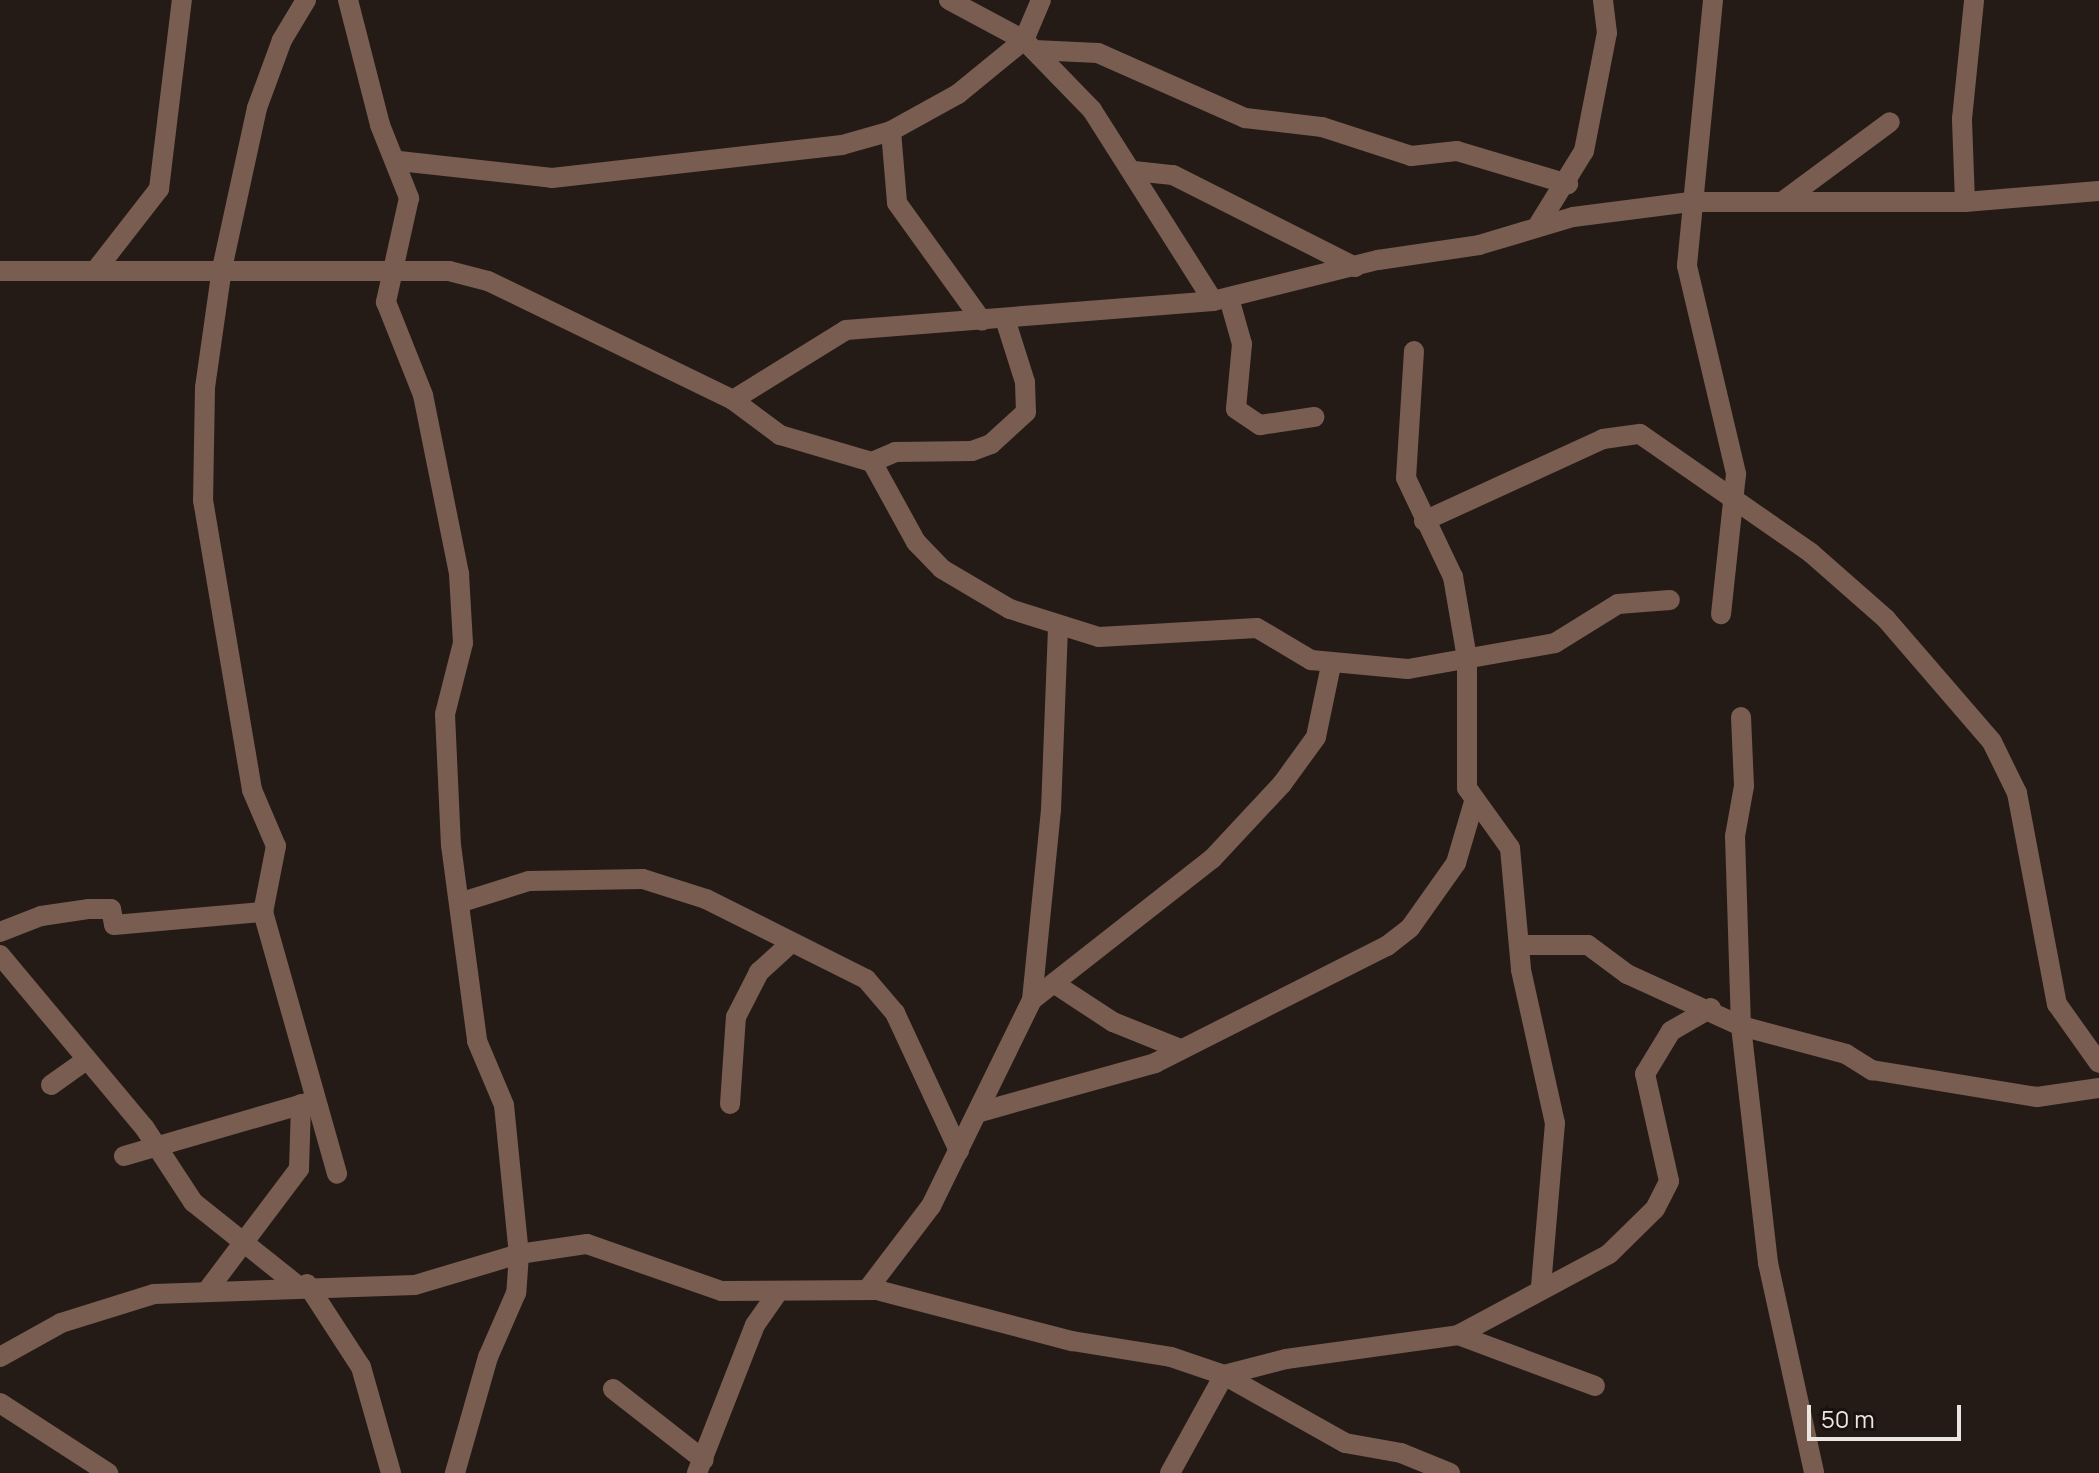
<!DOCTYPE html>
<html>
<head>
<meta charset="utf-8">
<style>
  body { margin:0 }
  #map { position:relative; width:2099px; height:1473px; overflow:hidden; background:#241b17; font-family:Manrope,sans-serif }
  div>[style] { position:absolute }
  .minor>* { height:20px; margin:-10px; padding:0 10px; transform-origin:10px; border-radius:10px; background:#795d50 }
  span { translate:-50% -50%; white-space:nowrap; text-align:center; line-height:1.15; -webkit-text-stroke:8px #1a120e; paint-order:stroke }
  .scale { position:absolute; left:1807px; top:1405px; width:154px; height:36px; box-sizing:border-box; border:4px solid #ece6e3; border-top:0; padding-left:10px; font-size:24px; line-height:28px; white-space:nowrap; color:#ece6e3; -webkit-text-stroke:6px #1a120e; paint-order:stroke }
</style>
</head>
<body>
<div id="map">
  <div class="minor">
    <i style="left:306px;top:0;width:47px;rotate:121deg"></i>
    <i style="left:282px;top:40px;width:72px;rotate:110.2deg"></i>
    <i style="left:257px;top:108px;width:164px;rotate:102.3deg"></i>
    <i style="left:222px;top:268px;width:121px;rotate:98.1deg"></i>
    <i style="left:205px;top:388px;width:112px;rotate:91deg"></i>
    <i style="left:203px;top:500px;width:294px;rotate:80.4deg"></i>
    <i style="left:252px;top:790px;width:61px;rotate:66.8deg"></i>
    <i style="left:276px;top:846px;width:67px;rotate:101.1deg"></i>
    <i style="left:263px;top:912px;width:272px;rotate:74.2deg"></i>
    <i style="left:348px;top:0;width:129px;rotate:75.6deg"></i>
    <i style="left:380px;top:125px;width:79px;rotate:68.3deg"></i>
    <i style="left:409px;top:198px;width:107px;rotate:102.5deg"></i>
    <i style="left:386px;top:302px;width:100px;rotate:68.3deg"></i>
    <i style="left:423px;top:395px;width:183px;rotate:78.6deg"></i>
    <i style="left:459px;top:574px;width:69px;rotate:86.7deg"></i>
    <i style="left:463px;top:643px;width:73px;rotate:104.2deg"></i>
    <i style="left:445px;top:714px;width:131px;rotate:87.4deg"></i>
    <i style="left:451px;top:845px;width:198px;rotate:82.4deg"></i>
    <i style="left:477px;top:1041px;width:69px;rotate:67.1deg"></i>
    <i style="left:504px;top:1105px;width:150px;rotate:84.3deg"></i>
    <i style="left:519px;top:1254px;width:39px;rotate:94deg"></i>
    <i style="left:516px;top:1293px;width:70px;rotate:113.6deg"></i>
    <i style="left:488px;top:1357px;width:121px;rotate:105.9deg"></i>
    <i style="left:949px;top:0;width:85px;rotate:28.1deg"></i>
    <i style="left:1024px;top:40px;width:98px;rotate:45.8deg"></i>
    <i style="left:1092px;top:110px;width:226px;rotate:57.6deg"></i>
    <i style="left:1713px;top:0;width:267px;rotate:95.6deg"></i>
    <i style="left:1687px;top:266px;width:214px;rotate:76.7deg"></i>
    <i style="left:1736px;top:474px;width:141px;rotate:96.1deg"></i>
    <i style="left:1034px;top:50px;width:64px;rotate:2.7deg"></i>
    <i style="left:1098px;top:53px;width:161px;rotate:23.9deg"></i>
    <i style="left:1245px;top:118px;width:78px;rotate:6.7deg"></i>
    <i style="left:1322px;top:127px;width:94px;rotate:18deg"></i>
    <i style="left:1411px;top:156px;width:46px;rotate:-6.2deg"></i>
    <i style="left:1457px;top:151px;width:116px;rotate:16.6deg"></i>
    <i style="left:891px;top:131px;width:72px;rotate:85.2deg"></i>
    <i style="left:897px;top:203px;width:145px;rotate:54.2deg"></i>
    <i style="left:399px;top:161px;width:154px;rotate:6.3deg"></i>
    <i style="left:552px;top:178px;width:292px;rotate:-6.5deg"></i>
    <i style="left:842px;top:145px;width:51px;rotate:-15.9deg"></i>
    <i style="left:891px;top:131px;width:77px;rotate:-28.9deg"></i>
    <i style="left:958px;top:94px;width:85px;rotate:-39.3deg"></i>
    <i style="left:1024px;top:40px;width:43px;rotate:-67deg"></i>
    <i style="left:1134px;top:171px;width:39px;rotate:6deg"></i>
    <i style="left:1173px;top:175px;width:204px;rotate:26.8deg"></i>
    <i style="left:1782px;top:202px;width:134px;rotate:-36.5deg"></i>
    <i style="left:1965px;top:202px;width:83px;rotate:-92.1deg"></i>
    <i style="left:1962px;top:119px;width:120px;rotate:-84.2deg"></i>
    <i style="left:1537px;top:227px;width:89px;rotate:-58.3deg"></i>
    <i style="left:1584px;top:151px;width:120px;rotate:-79deg"></i>
    <i style="left:1607px;top:33px;width:33px;rotate:-97deg"></i>
    <i style="left:99px;top:266px;width:98px;rotate:-52.1deg"></i>
    <i style="left:159px;top:189px;width:190px;rotate:-83.1deg"></i>
    <i style="left:0;top:271px;width:449px"></i>
    <i style="left:449px;top:271px;width:40px;rotate:14.4deg"></i>
    <i style="left:488px;top:281px;width:272px;rotate:25.9deg"></i>
    <i style="left:733px;top:400px;width:59px;rotate:36.7deg"></i>
    <i style="left:780px;top:435px;width:96px;rotate:16.4deg"></i>
    <i style="left:872px;top:462px;width:91px;rotate:61.2deg"></i>
    <i style="left:916px;top:542px;width:37px;rotate:46deg"></i>
    <i style="left:942px;top:569px;width:79px;rotate:30.5deg"></i>
    <i style="left:1010px;top:609px;width:93px;rotate:17.5deg"></i>
    <i style="left:1099px;top:637px;width:158px;rotate:-3.3deg"></i>
    <i style="left:1257px;top:628px;width:63px;rotate:30.7deg"></i>
    <i style="left:1311px;top:660px;width:97px;rotate:5.3deg"></i>
    <i style="left:1408px;top:669px;width:149px;rotate:-10deg"></i>
    <i style="left:1555px;top:643px;width:74px;rotate:-31.8deg"></i>
    <i style="left:1618px;top:604px;width:52px;rotate:-4.4deg"></i>
    <i style="left:1229px;top:298px;width:48px;rotate:74.2deg"></i>
    <i style="left:1242px;top:344px;width:65px;rotate:95.3deg"></i>
    <i style="left:1236px;top:409px;width:29px;rotate:34deg"></i>
    <i style="left:1260px;top:425px;width:55px;rotate:-8.4deg"></i>
    <i style="left:1414px;top:351px;width:127px;rotate:93.6deg"></i>
    <i style="left:1406px;top:478px;width:110px;rotate:64.6deg"></i>
    <i style="left:1453px;top:577px;width:82px;rotate:80.2deg"></i>
    <i style="left:1467px;top:658px;width:130px;rotate:90deg"></i>
    <i style="left:1467px;top:788px;width:74px;rotate:54.4deg"></i>
    <i style="left:1510px;top:848px;width:122px;rotate:84.8deg"></i>
    <i style="left:1521px;top:970px;width:157px;rotate:77.5deg"></i>
    <i style="left:1555px;top:1123px;width:165px;rotate:94.9deg"></i>
    <i style="left:733px;top:400px;width:133px;rotate:-31.8deg"></i>
    <i style="left:846px;top:330px;width:368px;rotate:-4.5deg"></i>
    <i style="left:1213px;top:301px;width:170px;rotate:-14deg"></i>
    <i style="left:1378px;top:260px;width:102px;rotate:-8.4deg"></i>
    <i style="left:1479px;top:245px;width:98px;rotate:-16.6deg"></i>
    <i style="left:1573px;top:217px;width:118px;rotate:-7.3deg"></i>
    <i style="left:1690px;top:202px;width:275px"></i>
    <i style="left:1965px;top:202px;width:134px;rotate:-4.7deg"></i>
    <i style="left:872px;top:462px;width:25px;rotate:-23deg"></i>
    <i style="left:895px;top:452px;width:77px;rotate:-0.7deg"></i>
    <i style="left:972px;top:451px;width:20px;rotate:-20deg"></i>
    <i style="left:991px;top:444px;width:47px;rotate:-42.4deg"></i>
    <i style="left:1026px;top:412px;width:30px;rotate:-92deg"></i>
    <i style="left:1025px;top:382px;width:66px;rotate:-107.6deg"></i>
    <i style="left:1424px;top:521px;width:197px;rotate:-24.6deg"></i>
    <i style="left:1603px;top:439px;width:37px;rotate:-8deg"></i>
    <i style="left:1640px;top:434px;width:208px;rotate:34.8deg"></i>
    <i style="left:1811px;top:553px;width:100px;rotate:41.3deg"></i>
    <i style="left:1886px;top:619px;width:162px;rotate:49.2deg"></i>
    <i style="left:1992px;top:742px;width:57px;rotate:63.9deg"></i>
    <i style="left:2017px;top:793px;width:215px;rotate:79.3deg"></i>
    <i style="left:2057px;top:1004px;width:72px;rotate:54.6deg"></i>
    <i style="left:1741px;top:717px;width:69px;rotate:87.5deg"></i>
    <i style="left:1744px;top:786px;width:51px;rotate:100.2deg"></i>
    <i style="left:1735px;top:836px;width:190px;rotate:88.2deg"></i>
    <i style="left:1741px;top:1026px;width:239px;rotate:83.5deg"></i>
    <i style="left:1768px;top:1263px;width:215px;rotate:77.6deg"></i>
    <i style="left:462px;top:902px;width:70px;rotate:-17.4deg"></i>
    <i style="left:529px;top:881px;width:114px;rotate:-1deg"></i>
    <i style="left:643px;top:879px;width:66px;rotate:17.6deg"></i>
    <i style="left:706px;top:899px;width:179px;rotate:26.6deg"></i>
    <i style="left:866px;top:979px;width:45px;rotate:49.5deg"></i>
    <i style="left:895px;top:1013px;width:152px;rotate:65.1deg"></i>
    <i style="left:0;top:932px;width:44px;rotate:-21.3deg"></i>
    <i style="left:41px;top:916px;width:49px;rotate:-8.3deg"></i>
    <i style="left:89px;top:909px;width:22px"></i>
    <i style="left:111px;top:909px;width:16px;rotate:79deg"></i>
    <i style="left:114px;top:925px;width:150px;rotate:-5deg"></i>
    <i style="left:1519px;top:945px;width:69px"></i>
    <i style="left:1588px;top:945px;width:49px;rotate:36.6deg"></i>
    <i style="left:1627px;top:974px;width:125px;rotate:24.5deg"></i>
    <i style="left:1741px;top:1026px;width:109px;rotate:14.9deg"></i>
    <i style="left:1846px;top:1054px;width:31px;rotate:32deg"></i>
    <i style="left:1872px;top:1070px;width:167px;rotate:9.3deg"></i>
    <i style="left:2037px;top:1097px;width:63px;rotate:-8.3deg"></i>
    <i style="left:0;top:955px;width:224px;rotate:50.1deg"></i>
    <i style="left:144px;top:1127px;width:90px;rotate:56.8deg"></i>
    <i style="left:193px;top:1202px;width:133px;rotate:38.6deg"></i>
    <i style="left:1058px;top:986px;width:66px;rotate:33.2deg"></i>
    <i style="left:1113px;top:1022px;width:72px;rotate:21.9deg"></i>
    <i style="left:1032px;top:1000px;width:229px;rotate:-38.1deg"></i>
    <i style="left:1212px;top:859px;width:103px;rotate:-47deg"></i>
    <i style="left:1282px;top:784px;width:58px;rotate:-54.1deg"></i>
    <i style="left:1316px;top:737px;width:74px;rotate:-78.2deg"></i>
    <i style="left:51px;top:1085px;width:43px;rotate:-35.5deg"></i>
    <i style="left:730px;top:1104px;width:87px;rotate:-86.1deg"></i>
    <i style="left:736px;top:1017px;width:51px;rotate:-62.9deg"></i>
    <i style="left:759px;top:972px;width:43px;rotate:-42.2deg"></i>
    <i style="left:980px;top:1112px;width:182px;rotate:-15.6deg"></i>
    <i style="left:1155px;top:1063px;width:260px;rotate:-26.8deg"></i>
    <i style="left:1387px;top:946px;width:29px;rotate:-38deg"></i>
    <i style="left:1410px;top:928px;width:80px;rotate:-54.7deg"></i>
    <i style="left:1456px;top:863px;width:64px;rotate:-73.6deg"></i>
    <i style="left:124px;top:1156px;width:197px;rotate:-16.2deg"></i>
    <i style="left:307px;top:1284px;width:99px;rotate:57deg"></i>
    <i style="left:361px;top:1367px;width:110px;rotate:74.2deg"></i>
    <i style="left:867px;top:1290px;width:106px;rotate:-52.7deg"></i>
    <i style="left:931px;top:1206px;width:229px;rotate:-63.9deg"></i>
    <i style="left:1032px;top:1000px;width:191px;rotate:-84.3deg"></i>
    <i style="left:1051px;top:810px;width:181px;rotate:-87.8deg"></i>
    <i style="left:207px;top:1291px;width:153px;rotate:-53deg"></i>
    <i style="left:299px;top:1169px;width:65px;rotate:-88.2deg"></i>
    <i style="left:1458px;top:1335px;width:146px;rotate:20.4deg"></i>
    <i style="left:0;top:1357px;width:70px;rotate:-29.1deg"></i>
    <i style="left:61px;top:1323px;width:97px;rotate:-17.3deg"></i>
    <i style="left:154px;top:1294px;width:261px;rotate:-2deg"></i>
    <i style="left:415px;top:1285px;width:109px;rotate:-16.6deg"></i>
    <i style="left:519px;top:1254px;width:69px;rotate:-8.4deg"></i>
    <i style="left:587px;top:1244px;width:142px;rotate:19.3deg"></i>
    <i style="left:721px;top:1291px;width:156px;rotate:-0.4deg"></i>
    <i style="left:877px;top:1290px;width:202px;rotate:14.7deg"></i>
    <i style="left:1072px;top:1341px;width:100px;rotate:9.2deg"></i>
    <i style="left:1171px;top:1357px;width:56px;rotate:18.8deg"></i>
    <i style="left:1224px;top:1375px;width:139px;rotate:29.3deg"></i>
    <i style="left:1345px;top:1443px;width:57px;rotate:10.1deg"></i>
    <i style="left:1401px;top:1453px;width:53px;rotate:22.2deg"></i>
    <i style="left:613px;top:1389px;width:115px;rotate:38deg"></i>
    <i style="left:0;top:1403px;width:129px;rotate:32.9deg"></i>
    <i style="left:697px;top:1473px;width:159px;rotate:-68.6deg"></i>
    <i style="left:755px;top:1325px;width:38px;rotate:-55deg"></i>
    <i style="left:1170px;top:1473px;width:112px;rotate:-61.1deg"></i>
    <i style="left:1224px;top:1375px;width:64px;rotate:-14.5deg"></i>
    <i style="left:1286px;top:1359px;width:174px;rotate:-7.9deg"></i>
    <i style="left:1458px;top:1335px;width:171px;rotate:-28.2deg"></i>
    <i style="left:1609px;top:1254px;width:64px;rotate:-44.4deg"></i>
    <i style="left:1655px;top:1209px;width:31px;rotate:-63deg"></i>
    <i style="left:1669px;top:1181px;width:110px;rotate:-102.6deg"></i>
    <i style="left:1645px;top:1074px;width:50px;rotate:-58.8deg"></i>
    <i style="left:1671px;top:1031px;width:46px;rotate:-29.9deg"></i>
  </div>
  <div class="scale">50 m</div>
</div>
</body>
</html>
